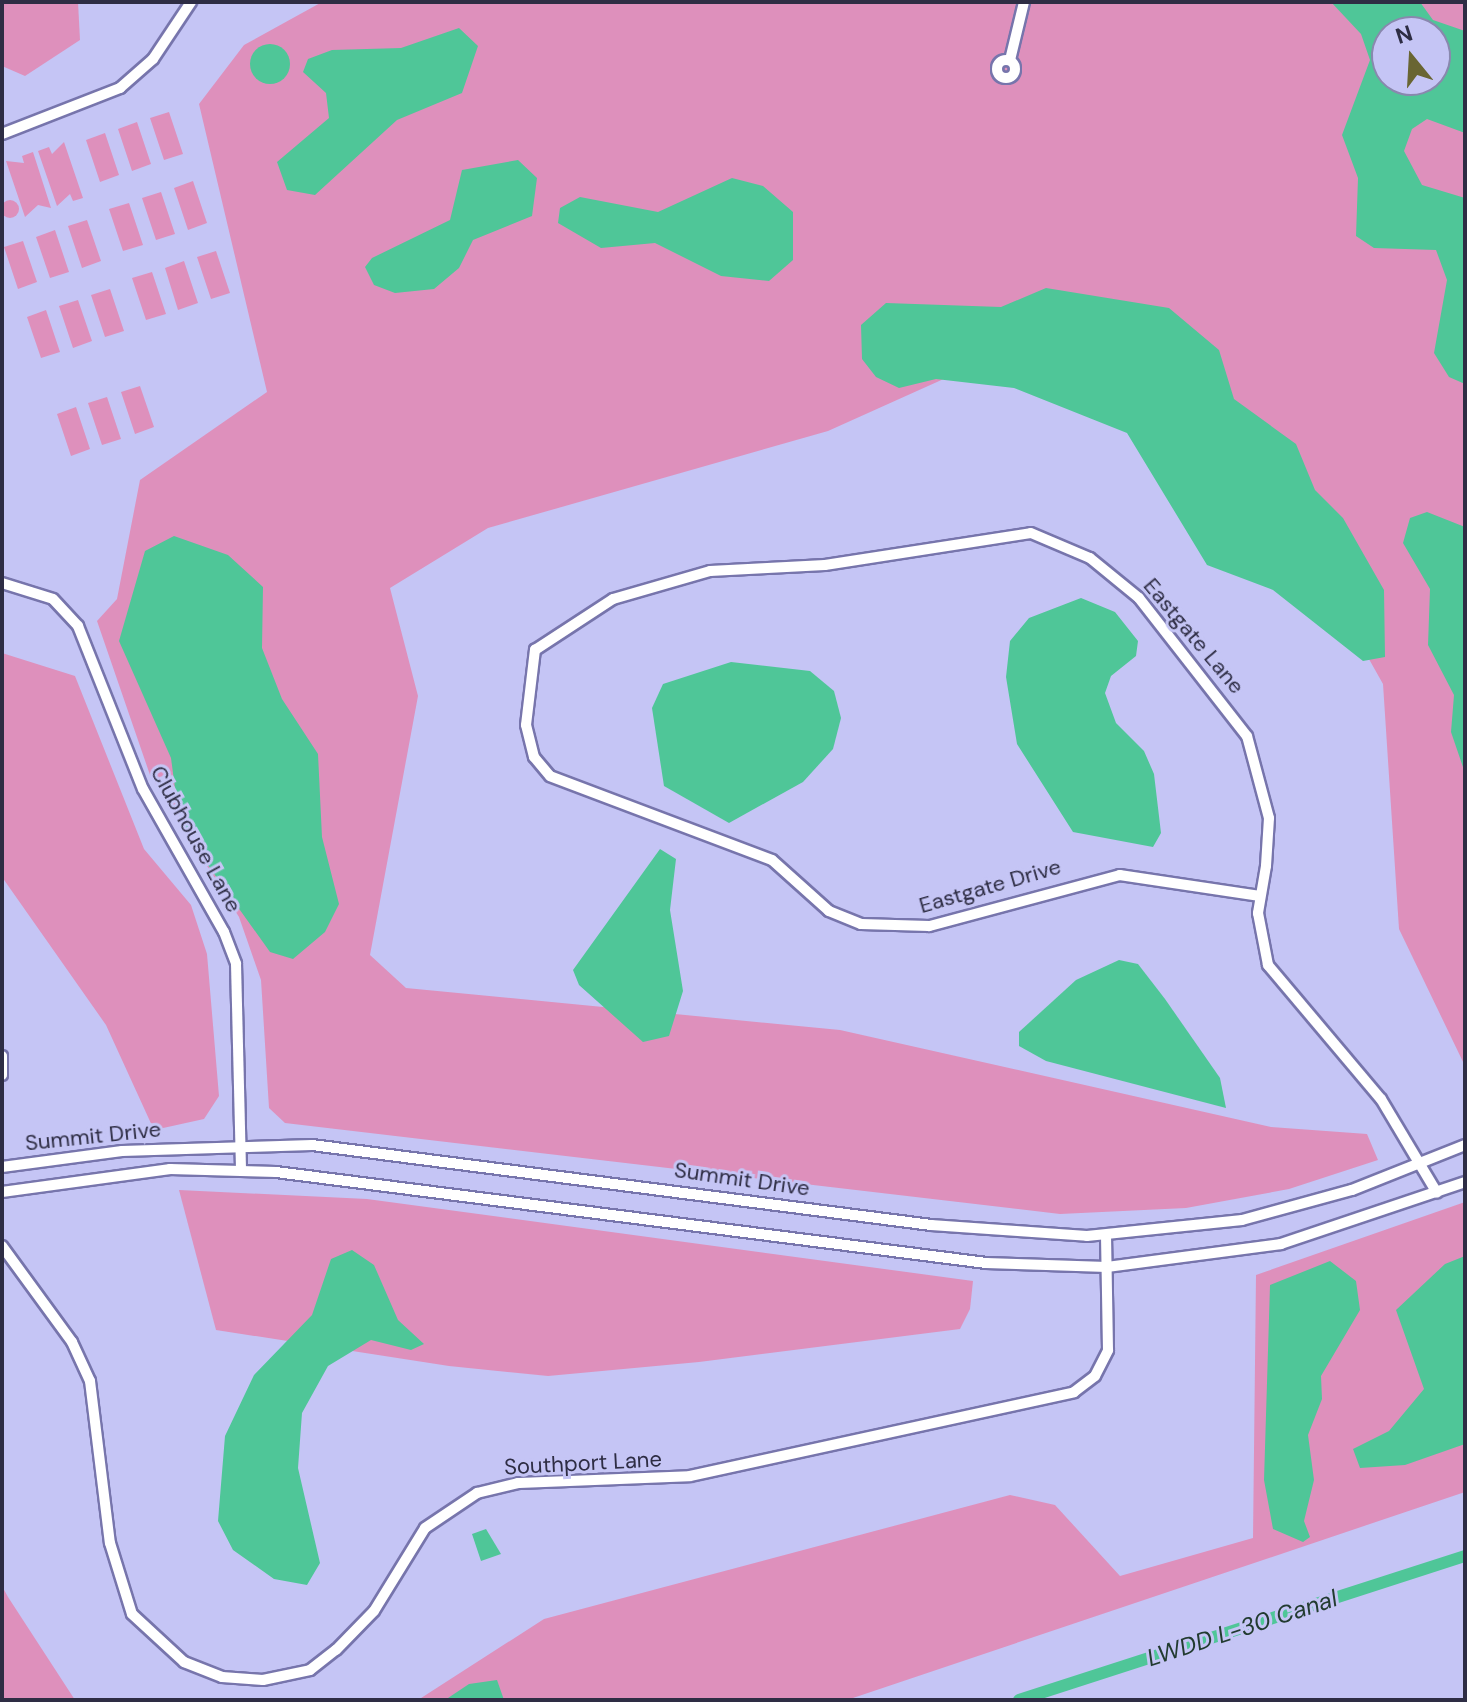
<!DOCTYPE html>
<html>
<head>
<meta charset="utf-8">
<style>
  body { margin:0 }
  #map { position:relative; width:1467px; height:1702px; overflow:hidden; background:#c5c5f5; font-family:"DM Sans",sans-serif }
  div>[style] { position:absolute }
  .green>* { inset:0; background:#de90bc }
  .round { border-radius:50% }
  .water>* { inset:0; background:#4fc698 }
  .canal>* { height:12px; margin:-6px; padding:0 6px; transform-origin:6px; border-radius:6px; background:#4fc698 }
  .roads { filter:drop-shadow(2px 0 #7775ac) drop-shadow(-2px 0 #7775ac) drop-shadow(0 2px #7775ac) drop-shadow(0 -2px #7775ac) }
  .street>* { height:10px; margin:-5px; padding:0 5px; transform-origin:5px; border-radius:5px; background:#fff }
  .street>.ring { margin:-5px; padding:0; box-sizing:content-box; background:none; border:10px solid #fff; border-radius:50% }
  span { translate:-50% -50%; white-space:nowrap; text-align:center; line-height:1.15; -webkit-text-stroke:6px #c5c5f5; paint-order:stroke }
  .street-label { font-size:22px; color:#2e2d44 }
  .water-label { font-size:24px; color:#223b30; font-style:italic }
  .frame { position:absolute; inset:0; border:4px solid #2e2d44; pointer-events:none }
  .north { position:absolute; left:1371px; top:16px; width:80px; height:80px; box-sizing:border-box; background:#c5c5f5; border:2px solid #8988ae; border-radius:50%; rotate:342deg; font-size:22px; font-weight:700; line-height:32px; text-align:center; color:#2e2d44 }
  .north::after { content:''; display:block; margin:auto; width:28px; height:36px; background:#696532; clip-path:polygon(50% 0,100% 100%,50% 72%,0 100%) }
</style>
</head>
<body>
<div id="map">
  <div class="green">
    <i style="clip-path:polygon(2px 2px,78px 2px,80px 40px,25px 76px,2px 66px)"></i>
    <i style="clip-path:polygon(evenodd,322px 2px,1465px 2px,1465px 1066px,1399px 929px,1383px 684px,1244px 437px,977px 364px,828px 431px,488px 528px,390px 588px,418px 696px,370px 955px,406px 988px,840px 1030px,1271px 1127px,1367px 1134px,1378px 1160px,1289px 1189px,1186px 1208px,1060px 1214px,285px 1123px,269px 1108px,261px 980px,239px 917px,150px 775px,97px 621px,117px 599px,140px 480px,267px 392px,199px 104px,244px 45px,322px 2px,1387px 32px,1435px 32px,1435px 80px,1387px 80px,1387px 32px)"></i>
    <i style="clip-path:polygon(169px 112px,183px 154px,164px 160px,150px 118px)"></i>
    <i style="clip-path:polygon(137px 122px,151px 164px,132px 171px,118px 129px)"></i>
    <i style="clip-path:polygon(105px 133px,119px 175px,100px 182px,86px 140px)"></i>
    <i style="clip-path:polygon(64px 142px,83px 198px,73px 201px,70px 194px,57px 206px,38px 151px,49px 147px,52px 154px)"></i>
    <i style="clip-path:polygon(33px 152px,51px 208px,38px 205px,25px 217px,6px 161px,24px 163px,22px 156px)"></i>
    <i style="clip-path:polygon(193px 181px,207px 223px,188px 230px,174px 188px)"></i>
    <i style="clip-path:polygon(161px 192px,175px 234px,156px 240px,142px 198px)"></i>
    <i class="round" style="left:1px;top:200px;width:18px;height:18px"></i>
    <i style="clip-path:polygon(129px 203px,143px 245px,123px 251px,109px 209px)"></i>
    <i style="clip-path:polygon(87px 220px,101px 261px,82px 268px,68px 226px)"></i>
    <i style="clip-path:polygon(55px 230px,69px 272px,50px 278px,36px 237px)"></i>
    <i style="clip-path:polygon(23px 241px,37px 282px,18px 289px,4px 247px)"></i>
    <i style="clip-path:polygon(216px 251px,230px 293px,211px 299px,197px 257px)"></i>
    <i style="clip-path:polygon(184px 261px,198px 303px,178px 310px,165px 268px)"></i>
    <i style="clip-path:polygon(152px 272px,166px 314px,146px 320px,132px 278px)"></i>
    <i style="clip-path:polygon(110px 289px,124px 331px,105px 337px,91px 295px)"></i>
    <i style="clip-path:polygon(78px 300px,92px 341px,73px 348px,59px 306px)"></i>
    <i style="clip-path:polygon(46px 310px,60px 352px,41px 358px,27px 317px)"></i>
    <i style="clip-path:polygon(140px 386px,154px 427px,135px 434px,121px 392px)"></i>
    <i style="clip-path:polygon(107px 397px,121px 439px,102px 445px,88px 403px)"></i>
    <i style="clip-path:polygon(76px 407px,90px 449px,71px 456px,57px 414px)"></i>
    <i style="clip-path:polygon(2px 653px,75px 676px,144px 849px,191px 905px,207px 954px,219px 1096px,204px 1119px,154px 1130px,106px 1025px,2px 877px)"></i>
    <i style="clip-path:polygon(179px 1190px,367px 1199px,973px 1281px,970px 1309px,960px 1329px,699px 1362px,548px 1376px,449px 1366px,216px 1330px)"></i>
    <i style="clip-path:polygon(1465px 1202px,1465px 1492px,847px 1700px,418px 1700px,544px 1619px,1010px 1495px,1055px 1505px,1120px 1576px,1253px 1538px,1256px 1275px)"></i>
    <i style="clip-path:polygon(2px 1586px,8px 1597px,75px 1700px,2px 1700px)"></i>
  </div>
  <div class="water">
    <i style="clip-path:polygon(evenodd,1331px 2px,1420px 2px,1433px 20px,1465px 31px,1465px 133px,1427px 119px,1412px 129px,1404px 151px,1422px 185px,1465px 198px,1465px 384px,1449px 377px,1434px 353px,1447px 280px,1436px 250px,1374px 248px,1356px 236px,1358px 178px,1342px 135px,1370px 60px,1361px 34px,1331px 2px,1387px 32px,1435px 32px,1435px 80px,1387px 80px,1387px 32px)"></i>
    <i style="clip-path:polygon(459px 28px,478px 46px,462px 93px,397px 120px,315px 195px,287px 190px,277px 162px,329px 118px,326px 93px,303px 72px,308px 59px,332px 50px,401px 48px)"></i>
    <i class="round" style="left:250px;top:44px;width:40px;height:40px"></i>
    <i style="clip-path:polygon(518px 160px,537px 178px,532px 216px,473px 240px,459px 268px,434px 289px,395px 293px,374px 285px,365px 267px,372px 258px,450px 220px,462px 170px)"></i>
    <i style="clip-path:polygon(732px 178px,763px 186px,793px 212px,793px 260px,769px 281px,721px 276px,655px 243px,601px 248px,558px 223px,560px 208px,580px 197px,658px 212px)"></i>
    <i style="clip-path:polygon(1046px 288px,1169px 308px,1219px 350px,1234px 399px,1296px 444px,1315px 490px,1343px 518px,1384px 590px,1385px 657px,1363px 661px,1273px 590px,1207px 565px,1127px 433px,1014px 388px,936px 379px,899px 388px,876px 377px,862px 359px,861px 325px,886px 303px,1001px 307px)"></i>
    <i style="clip-path:polygon(1427px 512px,1465px 527px,1465px 773px,1451px 732px,1454px 695px,1428px 645px,1430px 589px,1403px 543px,1410px 518px)"></i>
    <i style="clip-path:polygon(174px 536px,228px 555px,263px 587px,262px 648px,282px 699px,318px 754px,322px 837px,339px 904px,325px 932px,293px 959px,270px 952px,180px 826px,171px 758px,119px 641px,145px 551px)"></i>
    <i style="clip-path:polygon(1081px 598px,1115px 612px,1138px 641px,1136px 656px,1111px 676px,1105px 693px,1116px 723px,1144px 751px,1154px 774px,1161px 833px,1153px 847px,1073px 832px,1017px 744px,1006px 677px,1010px 641px,1029px 618px)"></i>
    <i style="clip-path:polygon(731px 662px,810px 671px,834px 691px,841px 718px,833px 749px,803px 782px,729px 823px,664px 786px,652px 708px,663px 684px)"></i>
    <i style="clip-path:polygon(660px 849px,676px 859px,670px 910px,683px 991px,669px 1036px,643px 1042px,579px 985px,573px 970px)"></i>
    <i style="clip-path:polygon(1119px 960px,1138px 964px,1165px 999px,1220px 1078px,1226px 1108px,1046px 1061px,1019px 1046px,1019px 1032px,1076px 980px)"></i>
    <i style="clip-path:polygon(352px 1250px,374px 1265px,398px 1320px,424px 1344px,411px 1350px,371px 1340px,328px 1366px,302px 1413px,298px 1468px,320px 1563px,307px 1585px,274px 1579px,233px 1550px,218px 1521px,225px 1436px,254px 1375px,312px 1315px,331px 1259px)"></i>
    <i style="clip-path:polygon(1465px 1256px,1465px 1444px,1405px 1465px,1360px 1468px,1353px 1449px,1389px 1431px,1424px 1389px,1396px 1310px,1445px 1264px)"></i>
    <i style="clip-path:polygon(1330px 1261px,1356px 1281px,1360px 1310px,1321px 1376px,1322px 1399px,1308px 1435px,1314px 1480px,1304px 1521px,1310px 1537px,1303px 1542px,1273px 1529px,1264px 1480px,1270px 1285px)"></i>
    <i style="clip-path:polygon(486px 1529px,501px 1554px,481px 1561px,472px 1534px)"></i>
    <i style="clip-path:polygon(497px 1680px,504px 1700px,445px 1700px,469px 1684px)"></i>
  </div>
  <div class="canal">
    <i style="left:1019px;top:1700px;width:469px;rotate:-17.9deg"></i>
  </div>
  <div class="roads">
    <div class="street">
      <i class="ring" style="left:997px;top:60px;width:8px;height:8px"></i>
      <i style="left:1010px;top:60px;width:60px;rotate:-76.4deg"></i>
      <i style="left:2px;top:134px;width:127px;rotate:-21.3deg"></i>
      <i style="left:120px;top:88px;width:44px;rotate:-41.3deg"></i>
      <i style="left:153px;top:59px;width:69px;rotate:-56.3deg"></i>
      <i style="left:2px;top:583px;width:53px;rotate:17.4deg"></i>
      <i style="left:53px;top:599px;width:37px;rotate:47deg"></i>
      <i style="left:78px;top:626px;width:175px;rotate:68.3deg"></i>
      <i style="left:143px;top:789px;width:164px;rotate:60.5deg"></i>
      <i style="left:224px;top:932px;width:34px;rotate:69deg"></i>
      <i style="left:236px;top:964px;width:206px;rotate:88.6deg"></i>
      <i style="left:1260px;top:896px;width:142px;rotate:-171.5deg"></i>
      <i style="left:1120px;top:875px;width:198px;rotate:165deg"></i>
      <i style="left:929px;top:926px;width:68px;rotate:-178.3deg"></i>
      <i style="left:861px;top:924px;width:35px;rotate:-158deg"></i>
      <i style="left:829px;top:911px;width:76px;rotate:-138.2deg"></i>
      <i style="left:772px;top:860px;width:237px;rotate:-159.3deg"></i>
      <i style="left:550px;top:776px;width:25px;rotate:-130deg"></i>
      <i style="left:534px;top:757px;width:33px;rotate:-104deg"></i>
      <i style="left:526px;top:725px;width:76px;rotate:-83.2deg"></i>
      <i style="left:535px;top:650px;width:93px;rotate:-33.2deg"></i>
      <i style="left:613px;top:599px;width:101px;rotate:-16.1deg"></i>
      <i style="left:710px;top:571px;width:115px;rotate:-3deg"></i>
      <i style="left:825px;top:565px;width:208px;rotate:-8.8deg"></i>
      <i style="left:1031px;top:533px;width:64px;rotate:23deg"></i>
      <i style="left:1090px;top:558px;width:63px;rotate:39.2deg"></i>
      <i style="left:1139px;top:598px;width:175px;rotate:52deg"></i>
      <i style="left:1247px;top:736px;width:85px;rotate:75deg"></i>
      <i style="left:1269px;top:818px;width:48px;rotate:93.6deg"></i>
      <i style="left:1266px;top:866px;width:48px;rotate:99.7deg"></i>
      <i style="left:1258px;top:913px;width:53px;rotate:79.1deg"></i>
      <i style="left:1268px;top:965px;width:175px;rotate:49.9deg"></i>
      <i style="left:1381px;top:1099px;width:109px;rotate:59.2deg"></i>
      <i style="left:2px;top:1056px;width:19px;rotate:90deg"></i>
      <i style="left:2px;top:1167px;width:121px;rotate:-7.6deg"></i>
      <i style="left:122px;top:1151px;width:190px;rotate:-1.8deg"></i>
      <i style="left:312px;top:1145px;width:624px;rotate:7.36deg"></i>
      <i style="left:931px;top:1225px;width:156px;rotate:4deg"></i>
      <i style="left:1087px;top:1236px;width:156px;rotate:-5.9deg"></i>
      <i style="left:1242px;top:1220px;width:114px;rotate:-15.3deg"></i>
      <i style="left:1352px;top:1190px;width:122px;rotate:-21.7deg"></i>
      <i style="left:2px;top:1192px;width:170px;rotate:-7.8deg"></i>
      <i style="left:170px;top:1169px;width:106px;rotate:1.6deg"></i>
      <i style="left:276px;top:1172px;width:716px;rotate:7.3deg"></i>
      <i style="left:986px;top:1263px;width:121px;rotate:1.9deg"></i>
      <i style="left:1107px;top:1267px;width:176px;rotate:-7.5deg"></i>
      <i style="left:1281px;top:1244px;width:194px;rotate:-18.6deg"></i>
      <i style="left:2px;top:1246px;width:119px;rotate:53.9deg"></i>
      <i style="left:72px;top:1342px;width:43px;rotate:65.2deg"></i>
      <i style="left:90px;top:1381px;width:163px;rotate:83deg"></i>
      <i style="left:110px;top:1543px;width:74px;rotate:72.8deg"></i>
      <i style="left:132px;top:1614px;width:71px;rotate:42.7deg"></i>
      <i style="left:184px;top:1662px;width:41px;rotate:21.5deg"></i>
      <i style="left:222px;top:1677px;width:41px;rotate:4.2deg"></i>
      <i style="left:263px;top:1680px;width:48px;rotate:-12deg"></i>
      <i style="left:310px;top:1670px;width:33px;rotate:-38deg"></i>
      <i style="left:336px;top:1650px;width:54px;rotate:-45.7deg"></i>
      <i style="left:374px;top:1611px;width:97px;rotate:-58.4deg"></i>
      <i style="left:425px;top:1528px;width:63px;rotate:-33.9deg"></i>
      <i style="left:477px;top:1493px;width:42px;rotate:-13.7deg"></i>
      <i style="left:518px;top:1483px;width:172px;rotate:-2.3deg"></i>
      <i style="left:690px;top:1476px;width:393px;rotate:-12.3deg"></i>
      <i style="left:1074px;top:1392px;width:26px;rotate:-37deg"></i>
      <i style="left:1095px;top:1376px;width:29px;rotate:-63deg"></i>
      <i style="left:1108px;top:1350px;width:114px;rotate:-91deg"></i>
    </div>
  </div>
  <div class="street-label">
    <span style="left:1194px;top:636px;rotate:50deg">Eastgate Lane</span>
    <span style="left:196px;top:839px;rotate:61deg">Clubhouse Lane</span>
    <span style="left:990px;top:886px;rotate:-16deg">Eastgate Drive</span>
    <span style="left:93px;top:1136px;rotate:-6deg">Summit Drive</span>
    <span style="left:742px;top:1179px;rotate:8deg">Summit Drive</span>
    <span style="left:583px;top:1463px;rotate:-3deg">Southport Lane</span>
  </div>
  <div class="water-label">
    <span style="left:1242px;top:1628px;rotate:-18deg">LWDD L-30 Canal</span>
  </div>
  <div class="frame"></div>
  <div class="north">N</div>
</div>
</body>
</html>
